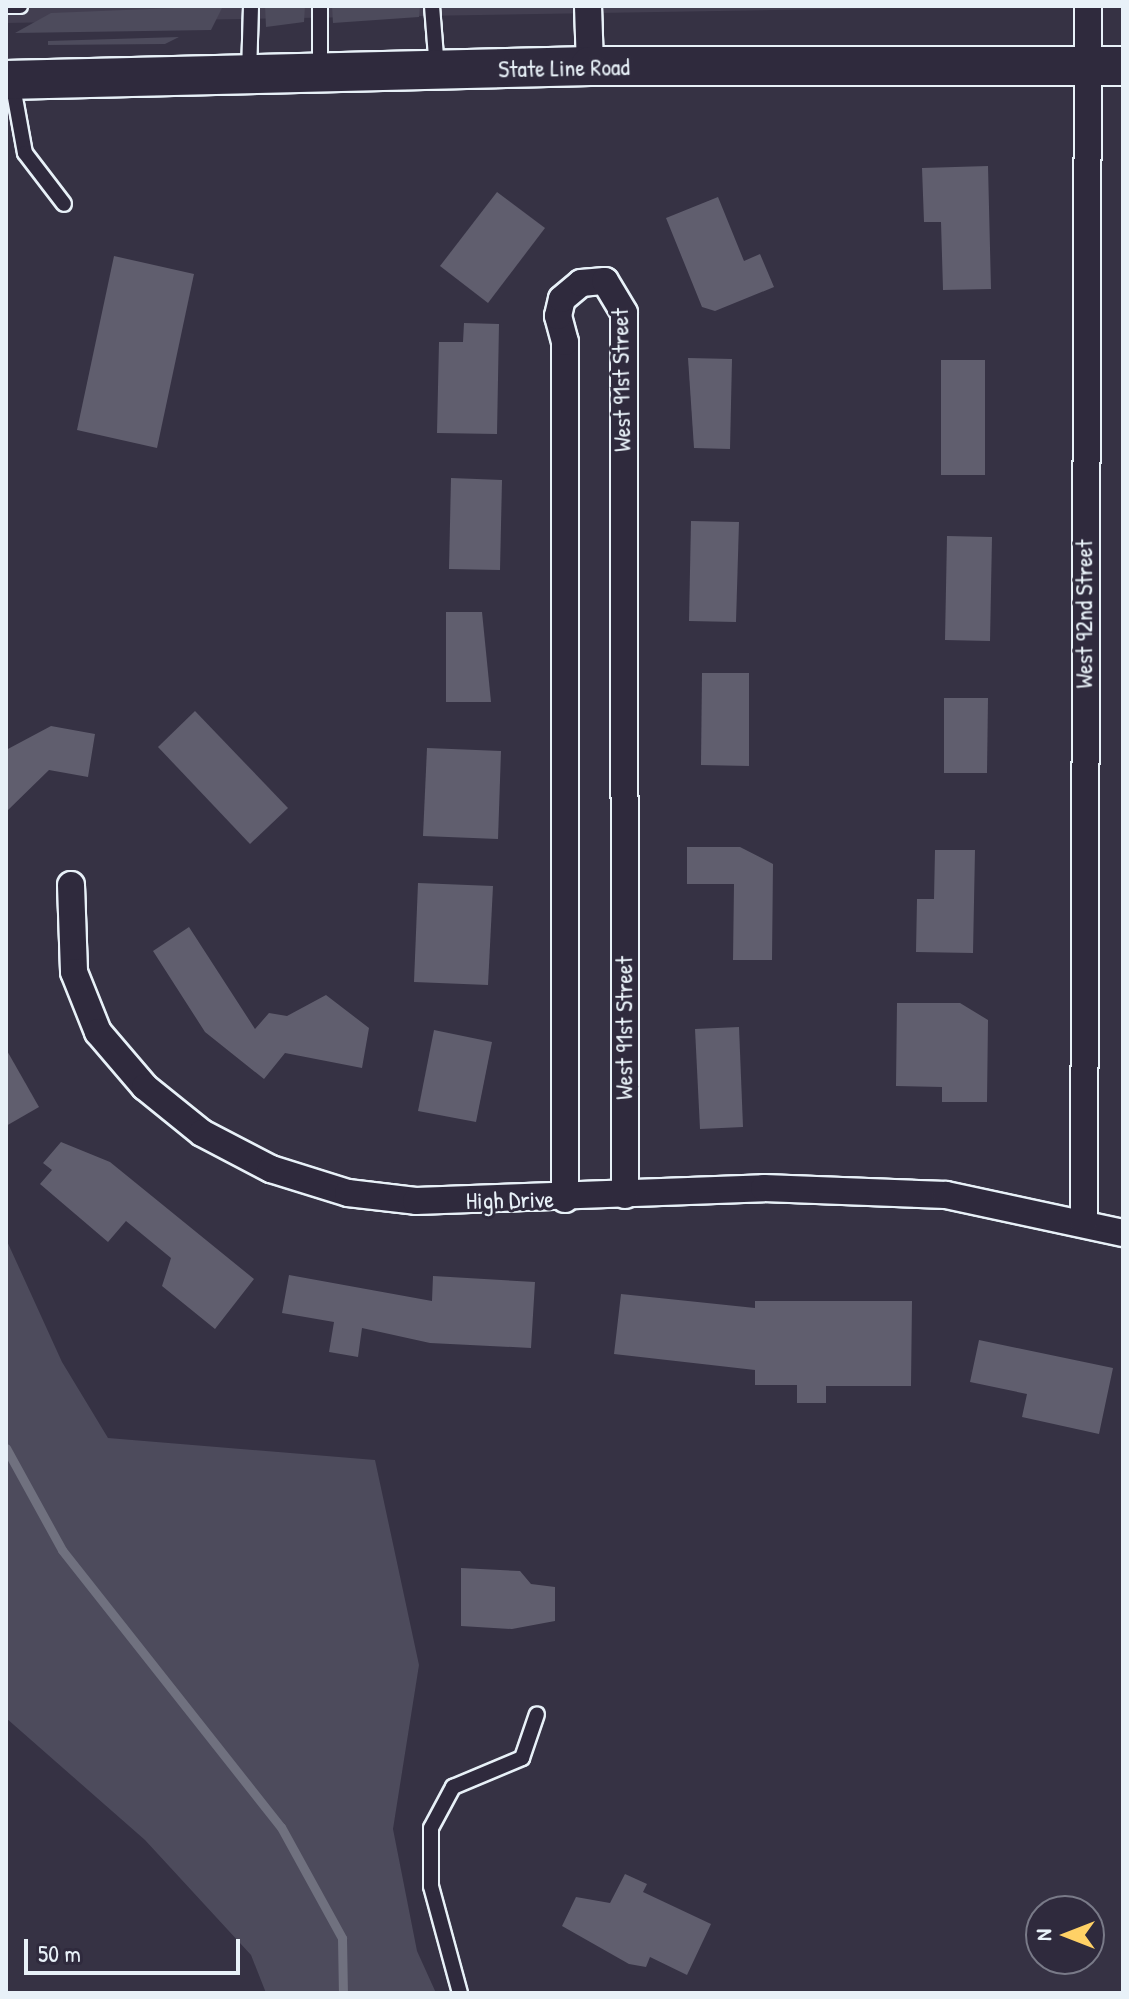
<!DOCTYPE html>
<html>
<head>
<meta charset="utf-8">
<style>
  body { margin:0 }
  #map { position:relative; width:1129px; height:1999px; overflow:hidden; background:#363244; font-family:"Patrick Hand",sans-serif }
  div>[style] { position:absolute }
  .built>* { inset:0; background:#433f51 }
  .green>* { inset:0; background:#4d4b5c }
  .stream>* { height:9px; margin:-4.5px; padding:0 4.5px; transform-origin:4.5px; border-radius:4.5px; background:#70717f }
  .building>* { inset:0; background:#605e6e }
  .roads { filter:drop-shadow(2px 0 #e8f1f8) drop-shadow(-2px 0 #e8f1f8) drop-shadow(0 2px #e8f1f8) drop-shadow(0 -2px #e8f1f8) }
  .lane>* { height:14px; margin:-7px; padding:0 7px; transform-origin:7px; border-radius:7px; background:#2f2a3d }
  .street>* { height:26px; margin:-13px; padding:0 13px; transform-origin:13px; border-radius:13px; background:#2f2a3d }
  .secondary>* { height:38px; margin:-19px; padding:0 19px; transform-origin:19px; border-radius:19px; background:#2f2a3d }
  span { translate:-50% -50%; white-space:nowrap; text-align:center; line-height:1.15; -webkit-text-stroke:6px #2f2a3d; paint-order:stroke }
  .street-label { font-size:24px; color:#e8f1f8 }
  .frame { position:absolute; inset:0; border:8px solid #e8f1f8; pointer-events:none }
  .north { position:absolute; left:1025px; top:1895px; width:80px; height:80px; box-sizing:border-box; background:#2f2a3d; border:2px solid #797a88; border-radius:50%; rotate:270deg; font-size:22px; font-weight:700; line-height:32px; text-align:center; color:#e8f1f8 }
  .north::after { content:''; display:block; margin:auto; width:28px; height:36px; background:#ffd166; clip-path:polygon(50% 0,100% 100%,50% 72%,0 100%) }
  .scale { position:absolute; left:24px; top:1939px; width:216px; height:36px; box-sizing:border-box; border:4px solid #e8f1f8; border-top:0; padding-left:10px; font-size:24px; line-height:28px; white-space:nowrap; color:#e8f1f8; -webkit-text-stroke:6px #2f2a3d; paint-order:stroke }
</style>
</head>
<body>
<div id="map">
  <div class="built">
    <i style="clip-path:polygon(6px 6px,1009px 6px,6px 23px)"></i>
  </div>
  <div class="green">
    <i style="clip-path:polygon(223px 6px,211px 30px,15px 33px,51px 13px)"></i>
    <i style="clip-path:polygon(265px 6px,305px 6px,304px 22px,266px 27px)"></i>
    <i style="clip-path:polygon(332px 6px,420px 6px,419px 17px,333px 23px)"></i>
    <i style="clip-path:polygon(179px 37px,165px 44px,48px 45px,48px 41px)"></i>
    <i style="clip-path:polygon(6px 1239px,62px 1362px,108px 1438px,375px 1460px,419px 1665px,393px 1829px,417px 1951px,436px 1993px,266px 1993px,251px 1955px,145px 1840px,6px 1718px)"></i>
  </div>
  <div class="stream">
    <i style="left:6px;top:1448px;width:116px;rotate:61.2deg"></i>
    <i style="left:62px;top:1550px;width:353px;rotate:51.7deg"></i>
    <i style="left:281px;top:1827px;width:127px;rotate:61.2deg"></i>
    <i style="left:342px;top:1938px;width:55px;rotate:89deg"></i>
  </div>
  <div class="building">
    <i style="clip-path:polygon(988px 166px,991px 289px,943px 290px,941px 222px,924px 222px,922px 168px)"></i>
    <i style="clip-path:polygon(497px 192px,545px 228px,488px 303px,440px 266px)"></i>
    <i style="clip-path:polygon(718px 197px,744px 261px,760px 254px,774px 287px,715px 311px,702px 307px,666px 218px)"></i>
    <i style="clip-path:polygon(114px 256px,194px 274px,157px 448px,77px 430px)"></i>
    <i style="clip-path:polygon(464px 323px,499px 324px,497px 434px,437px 433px,439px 342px,463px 342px)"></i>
    <i style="clip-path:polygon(688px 358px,732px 359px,730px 449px,694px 448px)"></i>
    <i style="clip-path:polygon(941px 360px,985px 360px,985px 475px,941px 475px)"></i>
    <i style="clip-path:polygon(451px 478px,502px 480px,500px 570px,449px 569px)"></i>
    <i style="clip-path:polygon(691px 521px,739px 522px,736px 622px,689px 621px)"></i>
    <i style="clip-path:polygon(947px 536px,992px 537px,990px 641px,945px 640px)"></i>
    <i style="clip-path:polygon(446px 612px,482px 612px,491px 702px,446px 702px)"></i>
    <i style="clip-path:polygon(702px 673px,749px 673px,749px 766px,701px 765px)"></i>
    <i style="clip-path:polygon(944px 698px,988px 698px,987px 773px,944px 773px)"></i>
    <i style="clip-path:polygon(195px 711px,288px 808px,250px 844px,158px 747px)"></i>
    <i style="clip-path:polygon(51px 726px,95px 734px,88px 777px,49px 770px,6px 812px,6px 750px)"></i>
    <i style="clip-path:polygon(427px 748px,501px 751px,498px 839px,423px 836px)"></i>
    <i style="clip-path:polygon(687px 847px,740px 847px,773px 864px,772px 960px,733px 960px,734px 884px,687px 884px)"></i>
    <i style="clip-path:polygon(935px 850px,975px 850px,973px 953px,916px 952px,917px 899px,934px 899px)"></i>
    <i style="clip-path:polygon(418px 883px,493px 886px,488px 985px,414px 982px)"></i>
    <i style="clip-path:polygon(189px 927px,255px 1029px,269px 1013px,287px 1016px,326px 995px,369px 1028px,362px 1068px,285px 1053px,264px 1079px,205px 1032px,153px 951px)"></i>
    <i style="clip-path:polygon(897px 1003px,960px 1003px,988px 1020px,987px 1102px,942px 1102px,942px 1087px,896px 1086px)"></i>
    <i style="clip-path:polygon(739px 1027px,743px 1127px,700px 1129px,695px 1029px)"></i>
    <i style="clip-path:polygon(434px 1030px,492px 1042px,476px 1122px,418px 1111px)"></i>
    <i style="clip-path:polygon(6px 1049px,39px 1107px,6px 1126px)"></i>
    <i style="clip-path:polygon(61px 1142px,110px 1162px,254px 1279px,215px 1329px,162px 1286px,171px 1258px,126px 1221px,108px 1242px,40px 1184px,52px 1170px,43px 1163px)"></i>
    <i style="clip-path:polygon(289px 1275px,432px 1301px,433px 1276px,535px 1282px,531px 1348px,430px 1343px,362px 1328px,358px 1357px,329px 1352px,334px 1322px,282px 1313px)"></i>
    <i style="clip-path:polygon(621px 1294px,755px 1308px,755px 1301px,912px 1301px,911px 1386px,826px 1386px,826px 1403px,797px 1403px,797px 1385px,755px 1385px,755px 1370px,614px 1354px)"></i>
    <i style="clip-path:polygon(979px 1340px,1113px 1368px,1099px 1434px,1022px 1417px,1027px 1394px,970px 1382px)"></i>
    <i style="clip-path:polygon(461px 1568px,520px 1571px,531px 1584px,555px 1587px,555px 1621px,512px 1629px,461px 1626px)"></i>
    <i style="clip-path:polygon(625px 1874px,647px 1884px,643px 1892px,711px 1924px,687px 1975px,650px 1957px,646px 1967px,629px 1964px,562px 1926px,576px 1897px,610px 1903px)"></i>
  </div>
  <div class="roads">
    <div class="lane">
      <i style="left:6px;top:6px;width:14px"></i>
      <i style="left:320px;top:6px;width:67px;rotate:90deg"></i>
      <i style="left:432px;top:6px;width:64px;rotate:85.5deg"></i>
      <i style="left:249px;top:74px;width:68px;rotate:-88.3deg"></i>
      <i style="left:12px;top:81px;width:73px;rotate:79.8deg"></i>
      <i style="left:25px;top:153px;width:64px;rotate:52.6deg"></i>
      <i style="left:460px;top:1993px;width:111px;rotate:-105.2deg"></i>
      <i style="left:431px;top:1886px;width:58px;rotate:-90deg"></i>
      <i style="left:431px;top:1828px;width:47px;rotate:-61.8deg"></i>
      <i style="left:453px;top:1787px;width:75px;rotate:-22.8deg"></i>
      <i style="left:522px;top:1758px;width:46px;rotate:-71.2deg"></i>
    </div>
    <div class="street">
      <i style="left:588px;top:6px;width:60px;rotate:88.1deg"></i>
      <i style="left:71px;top:885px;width:87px;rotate:88deg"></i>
      <i style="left:74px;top:972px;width:65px;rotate:68.2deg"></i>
      <i style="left:98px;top:1032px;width:72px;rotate:49.5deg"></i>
      <i style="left:145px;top:1087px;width:73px;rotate:38.9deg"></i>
      <i style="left:202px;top:1133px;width:78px;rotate:27.6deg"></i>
      <i style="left:271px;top:1169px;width:81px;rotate:17.3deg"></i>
      <i style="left:348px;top:1193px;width:68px;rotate:6.7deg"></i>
      <i style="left:416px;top:1201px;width:348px;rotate:-2.1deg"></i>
      <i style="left:764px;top:1188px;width:182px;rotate:2.2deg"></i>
      <i style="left:946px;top:1195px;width:181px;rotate:12.1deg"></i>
      <i style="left:565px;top:1199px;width:857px;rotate:-90deg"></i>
      <i style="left:565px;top:342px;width:27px;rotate:-105deg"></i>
      <i style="left:558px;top:316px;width:17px;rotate:-77deg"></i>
      <i style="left:562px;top:299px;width:25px;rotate:-40deg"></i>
      <i style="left:581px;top:283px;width:24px;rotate:-5deg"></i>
      <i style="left:605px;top:281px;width:37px;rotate:59deg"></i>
      <i style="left:624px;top:313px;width:882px;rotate:89.94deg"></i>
      <i style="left:1084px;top:1223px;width:1217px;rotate:-89.81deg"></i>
    </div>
    <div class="secondary">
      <i style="left:6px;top:80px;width:584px;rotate:-1.37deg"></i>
      <i style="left:590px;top:66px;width:533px"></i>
    </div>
  </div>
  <div class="street-label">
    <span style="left:564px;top:68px;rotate:-1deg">State Line Road</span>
    <span style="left:621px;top:380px;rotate:-91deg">West 91st Street</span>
    <span style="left:1084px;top:614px;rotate:-90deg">West 92nd Street</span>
    <span style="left:624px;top:1028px;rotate:-90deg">West 91st Street</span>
    <span style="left:510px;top:1200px;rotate:-1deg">High Drive</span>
  </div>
  <div class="frame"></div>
  <div class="north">N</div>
  <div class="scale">50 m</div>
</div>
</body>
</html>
